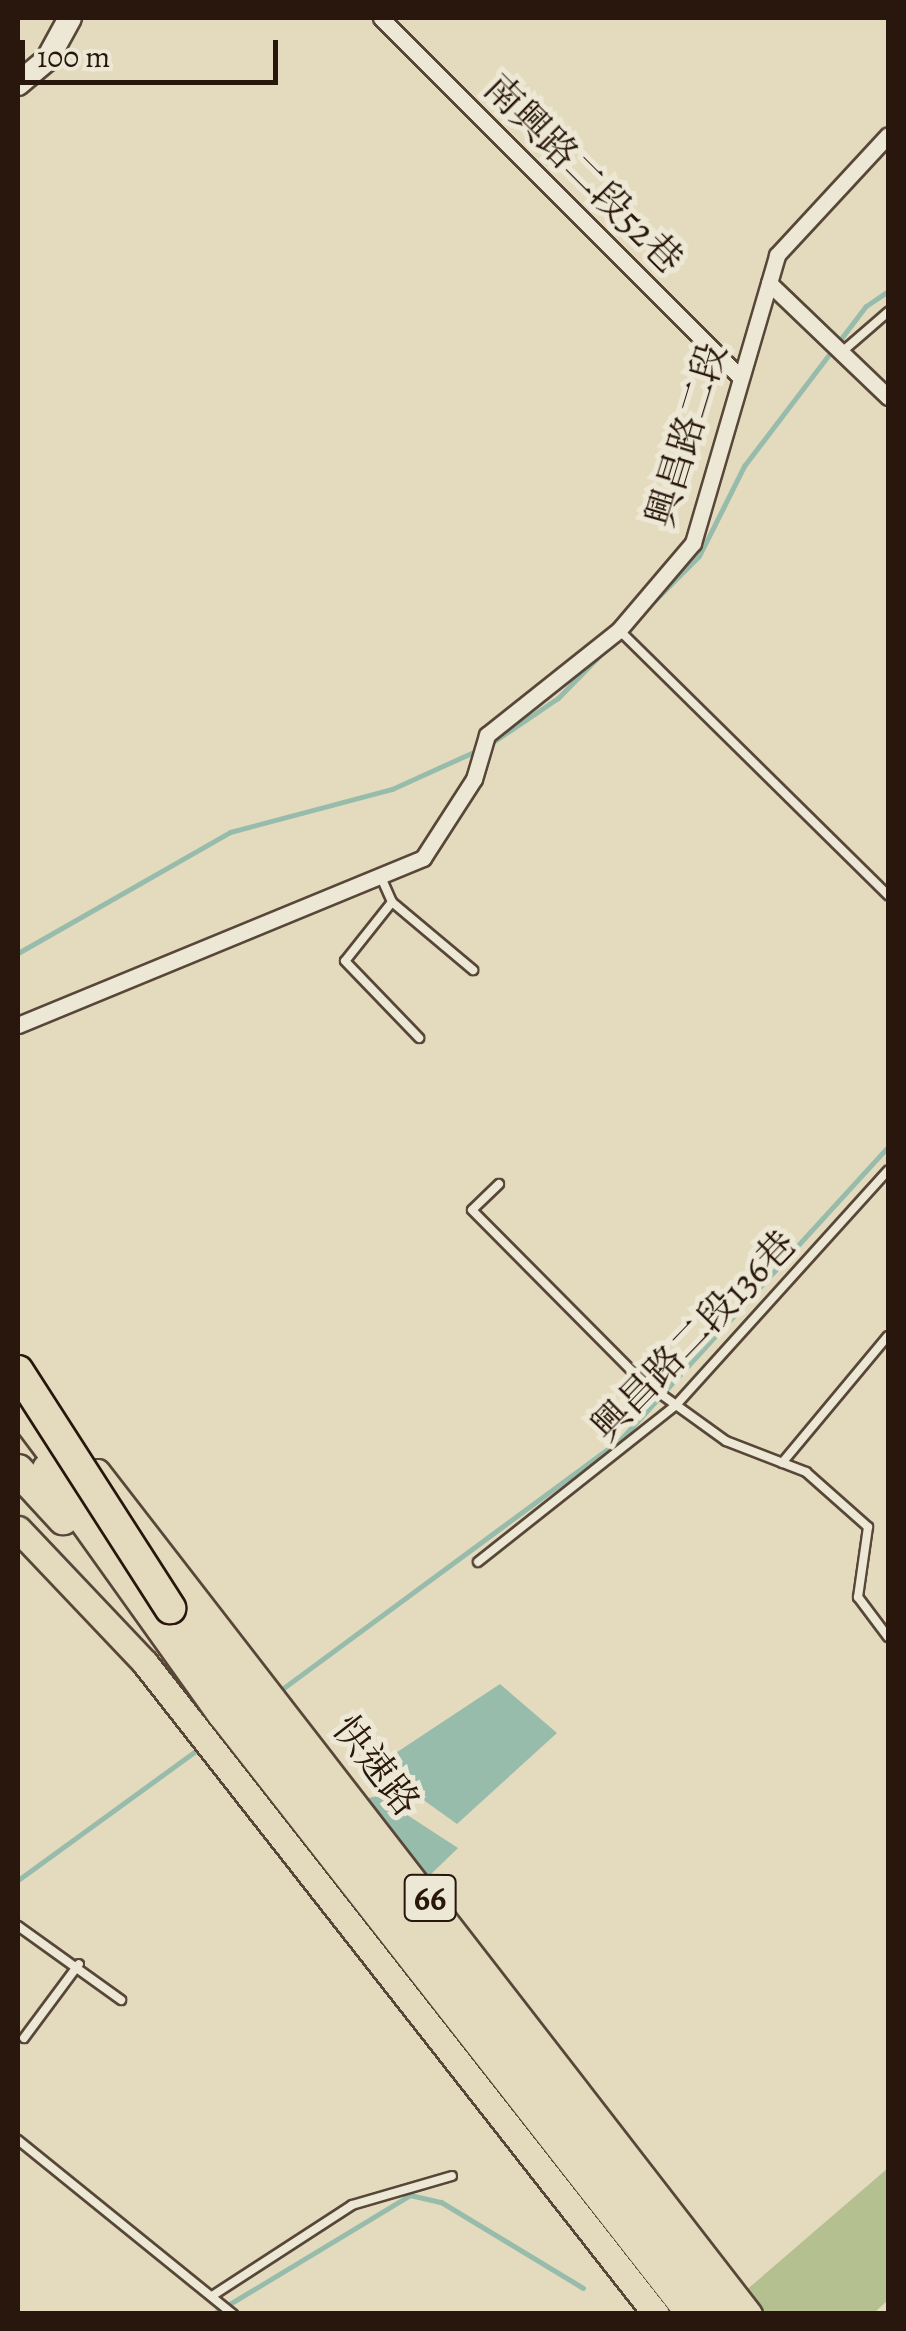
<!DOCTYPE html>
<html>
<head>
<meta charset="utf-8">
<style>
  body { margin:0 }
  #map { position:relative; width:906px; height:2331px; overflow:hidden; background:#e4dbbe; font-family:Alegreya,"Noto Serif TC",serif }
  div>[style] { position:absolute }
  .green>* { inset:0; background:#b5c091 }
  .water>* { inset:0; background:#97bcab }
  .stream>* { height:5px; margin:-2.5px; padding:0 2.5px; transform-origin:2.5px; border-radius:2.5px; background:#97bcab }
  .roads { filter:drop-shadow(2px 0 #584738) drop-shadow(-2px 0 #584738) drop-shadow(0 2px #584738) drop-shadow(0 -2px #584738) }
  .lane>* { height:8px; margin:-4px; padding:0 4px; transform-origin:4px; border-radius:4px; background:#ede8d5 }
  .street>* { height:15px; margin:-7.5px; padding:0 7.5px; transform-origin:7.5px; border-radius:7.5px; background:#ede8d5 }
  .secondary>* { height:22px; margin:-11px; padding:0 11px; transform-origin:11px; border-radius:11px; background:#ede8d5 }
  .primary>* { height:25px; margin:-12.5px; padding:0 12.5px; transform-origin:12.5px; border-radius:12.5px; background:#e4dbbe }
  .highway>* { height:30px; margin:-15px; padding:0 15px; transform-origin:15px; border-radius:15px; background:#e4dbbe }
  .bridges { filter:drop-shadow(2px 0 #29160c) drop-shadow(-2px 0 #29160c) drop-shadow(0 2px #29160c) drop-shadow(0 -2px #29160c) }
  .highway-bridge>* { height:30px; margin:-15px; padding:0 15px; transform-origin:15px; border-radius:15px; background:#e4dbbe }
  span { translate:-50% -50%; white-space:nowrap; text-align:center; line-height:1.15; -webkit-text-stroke:10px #ede8d5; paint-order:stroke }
  .shield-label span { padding:2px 8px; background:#ede8d5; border:2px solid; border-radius:8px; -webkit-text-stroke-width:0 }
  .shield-label { font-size:35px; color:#29160c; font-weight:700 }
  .street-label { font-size:38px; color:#29160c }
  .frame { position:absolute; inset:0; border:20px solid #29160c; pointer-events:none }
  .scale { position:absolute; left:20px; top:40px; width:258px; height:45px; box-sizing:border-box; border:5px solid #29160c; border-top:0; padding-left:12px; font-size:30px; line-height:35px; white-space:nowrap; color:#29160c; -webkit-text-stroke:8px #ede8d5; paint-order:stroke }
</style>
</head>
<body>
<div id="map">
  <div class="green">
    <i style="clip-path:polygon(888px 2168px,888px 2300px,874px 2313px,758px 2313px,743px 2293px)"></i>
  </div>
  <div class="water">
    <i style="clip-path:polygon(500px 1684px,557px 1733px,457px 1824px,376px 1766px)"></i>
    <i style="clip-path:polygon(378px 1796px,458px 1848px,426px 1879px,368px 1798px)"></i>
  </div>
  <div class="stream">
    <i style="left:648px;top:607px;width:72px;rotate:-45deg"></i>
    <i style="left:699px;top:556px;width:101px;rotate:-63.4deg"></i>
    <i style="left:744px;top:466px;width:201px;rotate:-52.7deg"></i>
    <i style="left:866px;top:306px;width:27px;rotate:-34deg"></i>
    <i style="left:490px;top:744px;width:82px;rotate:-34.1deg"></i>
    <i style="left:558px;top:698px;width:71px;rotate:-45.6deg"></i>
    <i style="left:18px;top:953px;width:244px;rotate:-29.7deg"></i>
    <i style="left:230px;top:832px;width:168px;rotate:-14.9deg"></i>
    <i style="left:392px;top:789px;width:97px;rotate:-24.4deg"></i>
    <i style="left:278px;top:1692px;width:426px;rotate:-36.4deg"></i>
    <i style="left:621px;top:1439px;width:396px;rotate:-47.6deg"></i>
    <i style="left:18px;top:1880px;width:225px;rotate:-36deg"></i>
    <i style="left:213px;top:2314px;width:230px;rotate:-31.1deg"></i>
    <i style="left:410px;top:2195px;width:32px;rotate:13deg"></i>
    <i style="left:441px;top:2202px;width:166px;rotate:31.2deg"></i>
  </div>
  <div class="roads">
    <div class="lane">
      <i style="left:843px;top:351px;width:60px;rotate:-40.9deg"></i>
      <i style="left:619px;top:630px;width:378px;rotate:44.6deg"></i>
      <i style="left:380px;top:875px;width:30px;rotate:66deg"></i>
      <i style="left:392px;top:902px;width:75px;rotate:128.5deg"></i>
      <i style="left:345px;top:961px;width:107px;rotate:46.1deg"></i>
      <i style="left:392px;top:902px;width:106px;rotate:40deg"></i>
      <i style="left:499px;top:1184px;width:37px;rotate:136deg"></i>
      <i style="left:472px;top:1210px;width:238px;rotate:45.2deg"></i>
      <i style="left:640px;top:1379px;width:106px;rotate:35.8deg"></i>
      <i style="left:726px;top:1441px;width:86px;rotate:21.2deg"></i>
      <i style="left:806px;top:1472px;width:83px;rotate:41.6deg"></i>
      <i style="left:868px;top:1527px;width:71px;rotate:98.1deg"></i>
      <i style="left:858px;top:1597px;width:50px;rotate:53.1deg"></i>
      <i style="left:782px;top:1463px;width:165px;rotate:-50.2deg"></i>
      <i style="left:478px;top:1562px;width:253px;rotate:-38.4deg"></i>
      <i style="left:676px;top:1405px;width:316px;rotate:-47.9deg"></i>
      <i style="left:18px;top:1926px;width:127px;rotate:35.7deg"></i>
      <i style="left:24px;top:2038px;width:92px;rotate:-53.4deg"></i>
      <i style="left:18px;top:2140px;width:277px;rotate:39deg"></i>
      <i style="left:212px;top:2296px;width:167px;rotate:-33deg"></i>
      <i style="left:352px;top:2205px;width:104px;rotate:-16.2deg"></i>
    </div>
    <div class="street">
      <i style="left:381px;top:18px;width:506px;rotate:45deg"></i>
      <i style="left:769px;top:283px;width:165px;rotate:43.8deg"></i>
      <i style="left:18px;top:1025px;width:438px;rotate:-22.4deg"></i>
      <i style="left:423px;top:858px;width:94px;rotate:-57.2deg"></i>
      <i style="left:474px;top:779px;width:46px;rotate:-73.5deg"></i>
      <i style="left:487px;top:735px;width:169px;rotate:-38.5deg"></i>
      <i style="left:619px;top:630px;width:114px;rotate:-49.6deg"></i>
      <i style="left:693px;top:543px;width:300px;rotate:-73.7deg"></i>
      <i style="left:777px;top:255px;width:163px;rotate:-47.2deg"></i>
    </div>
    <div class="secondary">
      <i style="left:18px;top:84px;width:38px;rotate:-40deg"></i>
      <i style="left:47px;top:60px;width:48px;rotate:-61.3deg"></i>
    </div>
    <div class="primary">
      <i style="left:97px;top:1472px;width:1065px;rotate:52.25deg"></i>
      <i style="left:18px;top:1529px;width:185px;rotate:46.5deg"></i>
      <i style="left:145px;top:1663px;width:828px;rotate:51.87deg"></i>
    </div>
    <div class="highway">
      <i style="left:18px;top:1406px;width:95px;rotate:53.1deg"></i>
      <i style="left:48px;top:1469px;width:301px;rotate:54.5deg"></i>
      <i style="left:223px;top:1714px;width:762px;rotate:51.99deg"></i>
      <i style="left:18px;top:1470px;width:67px;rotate:47.4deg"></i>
      <i style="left:154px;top:1587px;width:923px;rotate:52deg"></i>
    </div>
  </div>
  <div class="bridges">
    <div class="highway-bridge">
      <i style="left:18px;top:1371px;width:282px;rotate:57.3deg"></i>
    </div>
  </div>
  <div class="shield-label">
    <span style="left:430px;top:1898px">66</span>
  </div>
  <div class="street-label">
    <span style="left:583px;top:174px;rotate:45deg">南興路二段52巷</span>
    <span style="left:687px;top:435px;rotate:-73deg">興昌路二段</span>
    <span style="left:694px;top:1336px;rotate:-46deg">興昌路二段136巷</span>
    <span style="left:376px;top:1766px;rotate:52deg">快速路</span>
  </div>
  <div class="frame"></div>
  <div class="scale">100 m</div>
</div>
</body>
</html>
